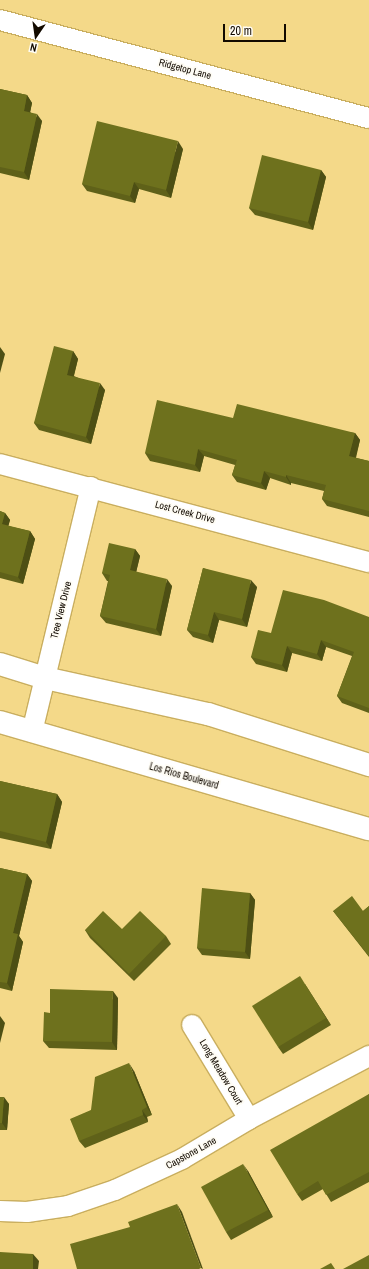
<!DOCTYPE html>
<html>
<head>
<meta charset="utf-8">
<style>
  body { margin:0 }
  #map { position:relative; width:369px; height:1269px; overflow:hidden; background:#f4d989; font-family:"Archivo Narrow",sans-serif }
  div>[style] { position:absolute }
  .roads { filter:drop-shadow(1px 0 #c9ae5f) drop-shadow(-1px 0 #c9ae5f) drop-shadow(0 1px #c9ae5f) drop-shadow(0 -1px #c9ae5f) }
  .minor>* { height:20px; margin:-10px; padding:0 10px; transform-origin:10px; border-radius:10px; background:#fff }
  .secondary>* { height:22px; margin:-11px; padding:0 11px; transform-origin:11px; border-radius:11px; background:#fff }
  .wall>* { inset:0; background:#5f6119 }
  .shaded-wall>* { inset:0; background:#4d4f14 }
  .building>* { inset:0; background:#6e711d }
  span { translate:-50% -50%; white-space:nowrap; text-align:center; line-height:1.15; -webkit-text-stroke:3.5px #fefcf4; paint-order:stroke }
  .street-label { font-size:10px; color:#120a00 }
  .north { position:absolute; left:16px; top:16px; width:40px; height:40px; -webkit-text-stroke:3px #fefcf4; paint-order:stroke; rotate:193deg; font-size:11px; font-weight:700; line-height:16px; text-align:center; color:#120a00 }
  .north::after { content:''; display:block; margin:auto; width:14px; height:18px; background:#120a00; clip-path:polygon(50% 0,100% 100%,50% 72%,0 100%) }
  .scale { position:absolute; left:223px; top:24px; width:63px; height:18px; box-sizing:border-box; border:2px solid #120a00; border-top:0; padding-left:5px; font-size:12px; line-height:14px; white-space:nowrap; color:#120a00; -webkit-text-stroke:3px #fefcf4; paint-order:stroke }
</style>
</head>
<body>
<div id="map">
  <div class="roads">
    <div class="minor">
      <i style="left:0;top:20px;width:382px;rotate:14.9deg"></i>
      <i style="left:0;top:464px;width:382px;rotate:14.9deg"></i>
      <i style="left:32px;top:732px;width:252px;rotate:-76.5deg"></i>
      <i style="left:192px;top:1025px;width:110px;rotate:58.8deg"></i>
      <i style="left:0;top:1211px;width:27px;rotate:2deg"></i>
      <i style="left:27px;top:1212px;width:41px;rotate:-8.3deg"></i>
      <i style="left:68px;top:1206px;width:50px;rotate:-18.8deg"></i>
      <i style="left:115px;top:1190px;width:74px;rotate:-24.8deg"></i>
      <i style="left:182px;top:1159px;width:78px;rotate:-30.8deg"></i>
      <i style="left:249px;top:1119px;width:136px;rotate:-27.7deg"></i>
    </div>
    <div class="secondary">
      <i style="left:0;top:664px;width:47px;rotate:17.3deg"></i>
      <i style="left:45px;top:678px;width:167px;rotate:12.5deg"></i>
      <i style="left:208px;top:714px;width:169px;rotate:17.6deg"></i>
      <i style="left:0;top:722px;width:384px;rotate:16.2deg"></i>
    </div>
  </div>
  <div class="wall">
    <i style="clip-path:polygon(0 89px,27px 95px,32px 103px,30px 112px,42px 121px,29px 180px,0 173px)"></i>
    <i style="clip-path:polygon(183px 149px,171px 198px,139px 189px,135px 203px,87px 191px,82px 184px)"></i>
    <i style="clip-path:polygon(321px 170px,326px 177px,313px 230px,255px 215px,249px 208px)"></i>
    <i style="clip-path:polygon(73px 351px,78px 359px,74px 376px,105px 390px,91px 444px,39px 430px,34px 423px)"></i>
    <i style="clip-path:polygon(233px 418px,355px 433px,360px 440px,356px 458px,369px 461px,369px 517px,327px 506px,322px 499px,324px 491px,291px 483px,291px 485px,270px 478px,266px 490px,237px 482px,232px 475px,235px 465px,204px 456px,200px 472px,150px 461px,145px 453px)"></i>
    <i style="clip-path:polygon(0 511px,5px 513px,10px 520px,8px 526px,30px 531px,35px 539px,23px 584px,0 578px)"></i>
    <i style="clip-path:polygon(135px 549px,140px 556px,136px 572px,172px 586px,161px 636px,106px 623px,100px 616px,108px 581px,107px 581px,102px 573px)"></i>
    <i style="clip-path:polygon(203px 568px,257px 587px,247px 627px,219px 620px,213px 643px,193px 637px,187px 630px)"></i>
    <i style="clip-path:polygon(369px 617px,369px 713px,342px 703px,337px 696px,352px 656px,326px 647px,322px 661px,292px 653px,287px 672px,256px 664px,251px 657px,271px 633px)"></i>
    <i style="clip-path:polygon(0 781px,57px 794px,62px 802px,51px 849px,0 838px)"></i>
    <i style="clip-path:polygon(0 868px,27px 874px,32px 881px,19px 936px,23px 942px,12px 991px,0 988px)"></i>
    <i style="clip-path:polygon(250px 893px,255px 900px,250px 959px,202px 955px,197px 948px)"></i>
    <i style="clip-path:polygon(369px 906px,369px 957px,333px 911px,363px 911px)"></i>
    <i style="clip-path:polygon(122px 929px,166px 936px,171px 944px,134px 981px,90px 938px,85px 930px)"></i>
    <i style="clip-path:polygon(305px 984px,331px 1025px,283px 1054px,278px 1047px)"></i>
    <i style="clip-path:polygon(118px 998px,117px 1050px,49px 1048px,43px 1041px,50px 1013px)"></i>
    <i style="clip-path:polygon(134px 1071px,152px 1115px,147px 1117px,148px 1122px,85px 1148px,79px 1141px,91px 1110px)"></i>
    <i style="clip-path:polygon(369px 1094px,369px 1182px,331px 1202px,323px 1189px,302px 1201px,297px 1194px)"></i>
    <i style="clip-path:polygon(0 1097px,9px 1104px,7px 1130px,0 1130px)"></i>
    <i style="clip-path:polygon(248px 1171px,273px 1217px,231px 1240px,226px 1232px)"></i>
  </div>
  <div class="shaded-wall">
    <i style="clip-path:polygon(27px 95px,32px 103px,29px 118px,24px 111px)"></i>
    <i style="clip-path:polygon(37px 114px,42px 121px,29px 180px,24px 172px)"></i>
    <i style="clip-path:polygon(178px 141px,183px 149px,171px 198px,166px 190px)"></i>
    <i style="clip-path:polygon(321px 170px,326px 177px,313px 230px,308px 222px)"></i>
    <i style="clip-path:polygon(134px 182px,139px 189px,135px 203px,130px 196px)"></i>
    <i style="clip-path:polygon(0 347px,5px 354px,0 373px)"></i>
    <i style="clip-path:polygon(73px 351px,78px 359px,72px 382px,67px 375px)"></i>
    <i style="clip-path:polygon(100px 383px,105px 390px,91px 444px,86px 437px)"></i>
    <i style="clip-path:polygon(355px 433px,360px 440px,354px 463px,349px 456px)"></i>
    <i style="clip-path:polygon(198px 449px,204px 456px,200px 472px,195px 465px)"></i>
    <i style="clip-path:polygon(264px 471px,270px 478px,266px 490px,261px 483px)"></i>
    <i style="clip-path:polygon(286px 475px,291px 483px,291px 485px,286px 477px)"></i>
    <i style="clip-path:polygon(5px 513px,10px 520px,7px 531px,2px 524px)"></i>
    <i style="clip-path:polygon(30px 531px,35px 539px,23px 584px,18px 577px)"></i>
    <i style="clip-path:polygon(135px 549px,140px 556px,135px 577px,130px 570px)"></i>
    <i style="clip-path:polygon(167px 579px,172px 586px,161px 636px,156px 629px)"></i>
    <i style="clip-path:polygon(251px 580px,257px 587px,247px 627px,242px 619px)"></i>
    <i style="clip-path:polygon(214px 612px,219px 620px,213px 643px,208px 635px)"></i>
    <i style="clip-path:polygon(321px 640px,326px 647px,322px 661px,317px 654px)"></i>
    <i style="clip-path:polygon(287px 646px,292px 653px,287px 672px,282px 665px)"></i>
    <i style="clip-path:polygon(57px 794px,62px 802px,51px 849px,46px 842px)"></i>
    <i style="clip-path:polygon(27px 874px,32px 881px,19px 936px,23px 942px,12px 991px,7px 983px,13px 933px)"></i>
    <i style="clip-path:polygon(250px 893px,255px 900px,250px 959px,245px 952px)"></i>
    <i style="clip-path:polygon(300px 976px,305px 984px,331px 1025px,326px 1018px)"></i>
    <i style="clip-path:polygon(113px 991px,118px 998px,117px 1050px,112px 1042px)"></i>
    <i style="clip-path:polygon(0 1016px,5px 1023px,0 1043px)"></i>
    <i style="clip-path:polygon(129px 1063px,134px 1071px,152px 1115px,147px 1107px)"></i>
    <i style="clip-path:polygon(4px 1097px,9px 1104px,7px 1130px,2px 1123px)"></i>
    <i style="clip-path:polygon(142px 1110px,147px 1117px,148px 1122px,143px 1115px)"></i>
    <i style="clip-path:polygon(243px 1164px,248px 1171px,273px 1217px,268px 1210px)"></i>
    <i style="clip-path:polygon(177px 1204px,182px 1212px,203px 1269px,201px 1268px)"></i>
    <i style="clip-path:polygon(33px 1254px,39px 1261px,38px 1269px,33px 1269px)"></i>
  </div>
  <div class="building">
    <i style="clip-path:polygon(0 89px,27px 95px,24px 111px,37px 114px,24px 172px,0 167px)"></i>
    <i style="clip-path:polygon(97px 121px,178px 141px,166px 190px,134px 182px,130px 196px,82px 184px)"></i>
    <i style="clip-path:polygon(262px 155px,321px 170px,308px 222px,249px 208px)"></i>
    <i style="clip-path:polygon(54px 346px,73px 351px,67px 375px,100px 383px,86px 437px,34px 423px)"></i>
    <i style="clip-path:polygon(157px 400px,233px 418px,237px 404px,355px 433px,349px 456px,369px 461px,369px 511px,322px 499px,326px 485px,286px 475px,286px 477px,264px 471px,261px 483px,232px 475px,237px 460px,198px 449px,195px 465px,145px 453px)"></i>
    <i style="clip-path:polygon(0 511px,5px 513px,2px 524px,30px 531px,18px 577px,0 572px)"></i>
    <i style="clip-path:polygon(109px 543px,135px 549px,130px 570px,167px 579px,156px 629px,100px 616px,110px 575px,102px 573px)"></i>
    <i style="clip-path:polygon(203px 568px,251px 580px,242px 619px,214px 612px,208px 635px,187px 630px)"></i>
    <i style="clip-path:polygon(283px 590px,324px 600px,369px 617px,369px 708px,337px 696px,354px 652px,321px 640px,317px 654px,287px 646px,282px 665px,251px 657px,258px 630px,271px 633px)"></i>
    <i style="clip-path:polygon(0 781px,57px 794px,46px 842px,0 831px)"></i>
    <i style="clip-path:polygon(0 868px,27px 874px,13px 933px,18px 934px,7px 983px,0 982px)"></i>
    <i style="clip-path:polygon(202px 888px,250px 893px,245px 952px,197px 948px)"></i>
    <i style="clip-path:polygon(352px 896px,363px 911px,369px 906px,369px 956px,333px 911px)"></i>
    <i style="clip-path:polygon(103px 911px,122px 929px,140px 911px,166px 936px,129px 974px,85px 930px)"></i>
    <i style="clip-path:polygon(300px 976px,326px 1018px,278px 1047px,252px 1006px)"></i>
    <i style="clip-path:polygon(50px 989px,113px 991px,112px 1042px,43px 1041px,44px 1012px,50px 1013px)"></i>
    <i style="clip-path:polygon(129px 1063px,147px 1107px,142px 1110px,143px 1115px,79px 1141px,70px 1119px,91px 1110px,95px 1077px)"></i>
    <i style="clip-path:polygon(369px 1094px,369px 1172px,326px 1195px,318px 1181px,297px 1194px,270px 1150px)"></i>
    <i style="clip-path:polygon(0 1097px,4px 1097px,2px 1123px,0 1123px)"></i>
    <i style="clip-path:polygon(243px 1164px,268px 1210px,226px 1232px,201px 1187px)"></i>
    <i style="clip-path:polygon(177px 1204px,201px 1268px,199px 1269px,77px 1269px,70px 1244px,130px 1227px,128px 1222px)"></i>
    <i style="clip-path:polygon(0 1252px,33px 1254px,33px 1269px,0 1269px)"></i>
    <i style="clip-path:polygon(369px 1255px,369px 1269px,343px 1269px)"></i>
    <i style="clip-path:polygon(331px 1263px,335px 1269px,320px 1269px)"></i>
  </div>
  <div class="street-label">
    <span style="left:185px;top:69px;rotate:15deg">Ridgetop Lane</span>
    <span style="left:185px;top:512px;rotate:15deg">Lost Creek Drive</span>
    <span style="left:61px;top:610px;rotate:-76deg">Tree View Drive</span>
    <span style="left:184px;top:776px;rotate:16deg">Los Rios Boulevard</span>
    <span style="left:221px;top:1072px;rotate:59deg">Long Meadow Court</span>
    <span style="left:191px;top:1153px;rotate:-29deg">Capstone Lane</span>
  </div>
  <div class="north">N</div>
  <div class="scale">20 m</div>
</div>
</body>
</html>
